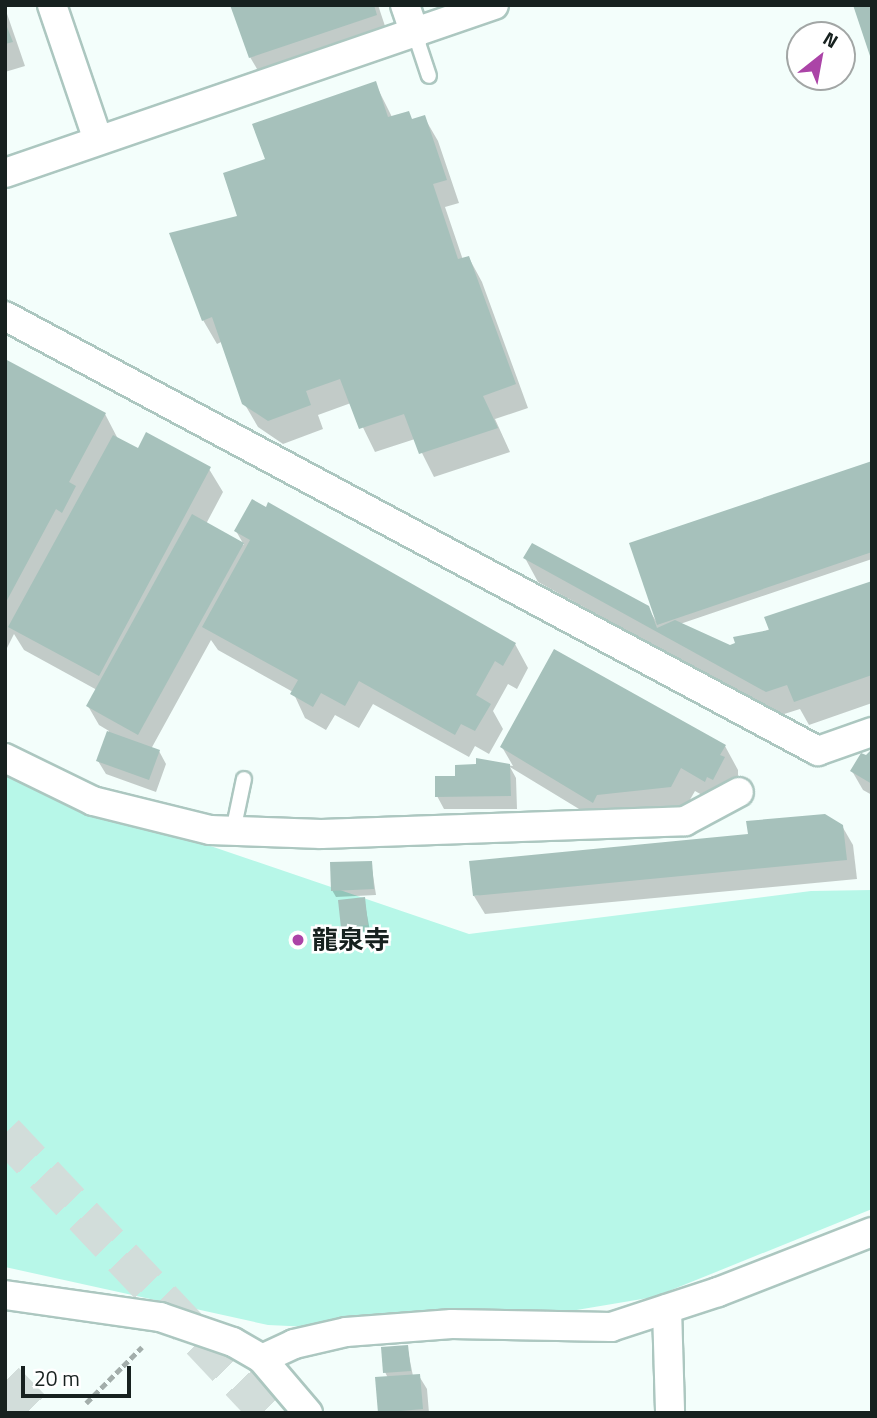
<!DOCTYPE html>
<html>
<head>
<meta charset="utf-8">
<style>
  body { margin:0 }
  #map { position:relative; width:877px; height:1418px; overflow:hidden; background:#f3fefb; font-family:"Titillium Web","Noto Sans JP",sans-serif }
  div>[style] { position:absolute }
  .green>* { inset:0; background:#b7f7e8 }
  .shadow>* { inset:0; background:#0003 }
  .building>* { inset:0; background:#a6c1bb }
  .motorway-tunnel>* { height:38px; margin-top:-19px; transform-origin:0; background:repeating-linear-gradient(90deg,#d2ddda 0 38px,transparent 0 57px) }
  .path>* { height:4.5px; margin-top:-2.25px; transform-origin:0; background:repeating-linear-gradient(90deg,#a3aeab 0 7px,transparent 0 10.5px) }
  .roads { filter:drop-shadow(2px 0 #acc7c0) drop-shadow(-2px 0 #acc7c0) drop-shadow(0 2px #acc7c0) drop-shadow(0 -2px #acc7c0) }
  .service>* { height:14px; margin:-7px; padding:0 7px; transform-origin:7px; border-radius:7px; background:#fff }
  .minor>* { height:28px; margin:-14px; padding:0 14px; transform-origin:14px; border-radius:14px; background:#fff }
  .dots>* { width:19px; height:19px; translate:-50% -50%; box-sizing:border-box; border:4px solid #fff; border-radius:50% }
  span { translate:-50% -50%; white-space:nowrap; text-align:center; line-height:1.15; -webkit-text-stroke:5px #fff; paint-order:stroke }
  .poi-label { font-size:26px; color:#17211f; font-weight:700 }
  .left { translate:0 -50%; text-align:left }
  .frame { position:absolute; inset:0; border:7px solid #17211f; pointer-events:none }
  .north { position:absolute; left:786px; top:21px; width:70px; height:70px; box-sizing:border-box; background:#fff; border:2px solid #a2a6a5; border-radius:50%; rotate:31deg; font-size:19px; font-weight:700; line-height:28px; text-align:center; color:#17211f }
  .north::after { content:''; display:block; margin:auto; width:24px; height:32px; background:#ab44a7; clip-path:polygon(50% 0,100% 100%,50% 72%,0 100%) }
  .scale { position:absolute; left:21px; top:1366px; width:110px; height:32px; box-sizing:border-box; border:4px solid #17211f; border-top:0; padding-left:9px; font-size:21px; line-height:24px; white-space:nowrap; color:#17211f; -webkit-text-stroke:5px #fff; paint-order:stroke }
</style>
</head>
<body>
<div id="map">
  <div class="green">
    <i style="clip-path:polygon(5px 776px,469px 934px,811px 891px,872px 890px,872px 1209px,654px 1297px,440px 1333px,268px 1325px,5px 1267px)"></i>
  </div>
  <div class="shadow">
    <i style="clip-path:polygon(234px 5px,378px 5px,389px 38px,264px 81px,250px 57px)"></i>
    <i style="clip-path:polygon(5px 8px,25px 66px,5px 72px)"></i>
    <i style="clip-path:polygon(375px 83px,392px 117px,413px 121px,424px 117px,438px 141px,459px 203px,445px 207px,463px 260px,469px 258px,482px 282px,528px 408px,495px 419px,510px 452px,434px 477px,415px 439px,375px 452px,351px 403px,318px 415px,323px 429px,283px 444px,258px 427px,244px 403px,223px 341px,217px 344px,203px 320px,239px 217px,267px 160px)"></i>
    <i style="clip-path:polygon(5px 361px,105px 414px,118px 439px,139px 451px,209px 469px,223px 492px,206px 524px,244px 545px,236px 531px,515px 644px,528px 668px,517px 689px,508px 684px,493px 711px,503px 729px,489px 754px,475px 746px,469px 757px,373px 704px,359px 728px,335px 715px,326px 730px,305px 718px,293px 692px,218px 650px,211px 640px,151px 749px,159px 751px,166px 764px,156px 792px,106px 774px,98px 761px,109px 731px,99px 725px,88px 706px,97px 690px,24px 650px,14px 634px,5px 652px)"></i>
    <i style="clip-path:polygon(872px 463px,872px 559px,680px 624px,730px 647px,872px 583px,872px 703px,809px 725px,800px 709px,781px 715px,538px 582px,525px 558px,648px 608px,656px 621px)"></i>
    <i style="clip-path:polygon(725px 746px,738px 770px,738px 782px,718px 804px,695px 791px,684px 810px,607px 826px,510px 767px,516px 778px,517px 809px,444px 809px,437px 796px,478px 766px,477px 760px,513px 766px,502px 747px)"></i>
    <i style="clip-path:polygon(872px 751px,872px 795px,863px 790px,852px 771px)"></i>
    <i style="clip-path:polygon(842px 826px,853px 845px,857px 879px,485px 914px,474px 896px)"></i>
    <i style="clip-path:polygon(371px 862px,376px 895px,336px 897px,332px 890px)"></i>
    <i style="clip-path:polygon(364px 899px,370px 931px,346px 933px,342px 927px)"></i>
    <i style="clip-path:polygon(407px 1346px,413px 1376px,419px 1376px,427px 1389px,429px 1413px,380px 1413px,388px 1378px,385px 1372px)"></i>
  </div>
  <div class="building">
    <i style="clip-path:polygon(230px 5px,374px 5px,377px 15px,249px 58px)"></i>
    <i style="clip-path:polygon(853px 5px,872px 5px,872px 59px,871px 59px)"></i>
    <i style="clip-path:polygon(5px 22px,13px 42px,5px 44px)"></i>
    <i style="clip-path:polygon(376px 81px,388px 117px,409px 111px,412px 119px,425px 115px,447px 180px,433px 184px,458px 259px,469px 256px,516px 384px,483px 396px,498px 428px,419px 454px,404px 414px,359px 429px,340px 379px,306px 391px,311px 405px,268px 421px,242px 404px,212px 317px,202px 321px,169px 233px,237px 216px,223px 173px,265px 159px,252px 124px)"></i>
    <i style="clip-path:polygon(5px 359px,106px 413px,69px 482px,76px 486px,62px 513px,56px 509px,5px 604px)"></i>
    <i style="clip-path:polygon(146px 432px,211px 467px,99px 676px,8px 627px,113px 435px,138px 448px)"></i>
    <i style="clip-path:polygon(872px 461px,872px 552px,657px 625px,629px 543px)"></i>
    <i style="clip-path:polygon(252px 499px,266px 507px,268px 502px,516px 643px,503px 666px,495px 661px,476px 695px,491px 704px,475px 731px,461px 724px,455px 735px,359px 681px,345px 706px,321px 693px,313px 707px,290px 694px,298px 680px,202px 627px,250px 540px,234px 531px)"></i>
    <i style="clip-path:polygon(192px 514px,244px 543px,138px 735px,86px 706px)"></i>
    <i style="clip-path:polygon(532px 543px,649px 606px,657px 628px,675px 620px,730px 645px,735px 643px,733px 637px,769px 630px,764px 617px,872px 581px,872px 675px,794px 702px,787px 685px,766px 692px,523px 558px)"></i>
    <i style="clip-path:polygon(554px 649px,726px 745px,720px 755px,725px 757px,713px 780px,707px 777px,705px 782px,681px 768px,671px 787px,597px 795px,593px 803px,500px 747px)"></i>
    <i style="clip-path:polygon(107px 731px,160px 750px,149px 780px,96px 761px)"></i>
    <i style="clip-path:polygon(872px 749px,872px 784px,850px 771px,861px 753px,866px 755px)"></i>
    <i style="clip-path:polygon(476px 758px,510px 764px,511px 796px,435px 797px,435px 776px,455px 776px,455px 765px,476px 764px)"></i>
    <i style="clip-path:polygon(825px 814px,843px 825px,847px 860px,473px 896px,469px 861px,748px 834px,746px 821px)"></i>
    <i style="clip-path:polygon(372px 861px,374px 889px,331px 891px,330px 862px)"></i>
    <i style="clip-path:polygon(365px 897px,368px 925px,341px 928px,338px 900px)"></i>
    <i style="clip-path:polygon(408px 1345px,411px 1371px,383px 1373px,381px 1347px)"></i>
    <i style="clip-path:polygon(420px 1374px,423px 1409px,378px 1413px,375px 1377px)"></i>
  </div>
  <div class="motorway-tunnel">
    <i style="left:5px;top:1133px;width:385px;rotate:46.7deg"></i>
    <i style="left:5px;top:1381px;width:45px;rotate:45.9deg"></i>
  </div>
  <div class="path">
    <i style="left:86px;top:1403px;width:79px;rotate:-45deg"></i>
  </div>
  <div class="roads">
    <div class="service">
      <i style="left:415px;top:34px;width:44px;rotate:71.6deg"></i>
      <i style="left:233px;top:831px;width:53px;rotate:-78.1deg"></i>
    </div>
    <div class="minor">
      <i style="left:52px;top:5px;width:143px;rotate:71.2deg"></i>
      <i style="left:405px;top:5px;width:31px;rotate:71deg"></i>
      <i style="left:5px;top:173px;width:517px;rotate:-18.96deg"></i>
      <i style="left:5px;top:316px;width:922px;rotate:28.15deg"></i>
      <i style="left:818px;top:751px;width:57px;rotate:-19.4deg"></i>
      <i style="left:5px;top:758px;width:98px;rotate:26deg"></i>
      <i style="left:93px;top:801px;width:121px;rotate:13.9deg"></i>
      <i style="left:210px;top:830px;width:111px;rotate:2.1deg"></i>
      <i style="left:321px;top:834px;width:364px;rotate:-2deg"></i>
      <i style="left:685px;top:821px;width:61px;rotate:-28.2deg"></i>
      <i style="left:5px;top:1295px;width:157px;rotate:8.1deg"></i>
      <i style="left:160px;top:1317px;width:77px;rotate:18.9deg"></i>
      <i style="left:233px;top:1342px;width:34px;rotate:30deg"></i>
      <i style="left:262px;top:1359px;width:71px;rotate:49.6deg"></i>
      <i style="left:667px;top:1309px;width:104px;rotate:88.3deg"></i>
      <i style="left:262px;top:1359px;width:35px;rotate:-25deg"></i>
      <i style="left:294px;top:1344px;width:53px;rotate:-13deg"></i>
      <i style="left:346px;top:1332px;width:106px;rotate:-4.3deg"></i>
      <i style="left:452px;top:1324px;width:159px;rotate:1.1deg"></i>
      <i style="left:611px;top:1327px;width:113px;rotate:-18.1deg"></i>
      <i style="left:718px;top:1292px;width:165px;rotate:-21.3deg"></i>
    </div>
  </div>
  <div class="dots">
    <i style="left:298px;top:940px;background:#ab44a7"></i>
  </div>
  <div class="poi-label">
    <span class="left" style="left:312px;top:940px">龍泉寺</span>
  </div>
  <div class="frame"></div>
  <div class="north">N</div>
  <div class="scale">20 m</div>
</div>
</body>
</html>
